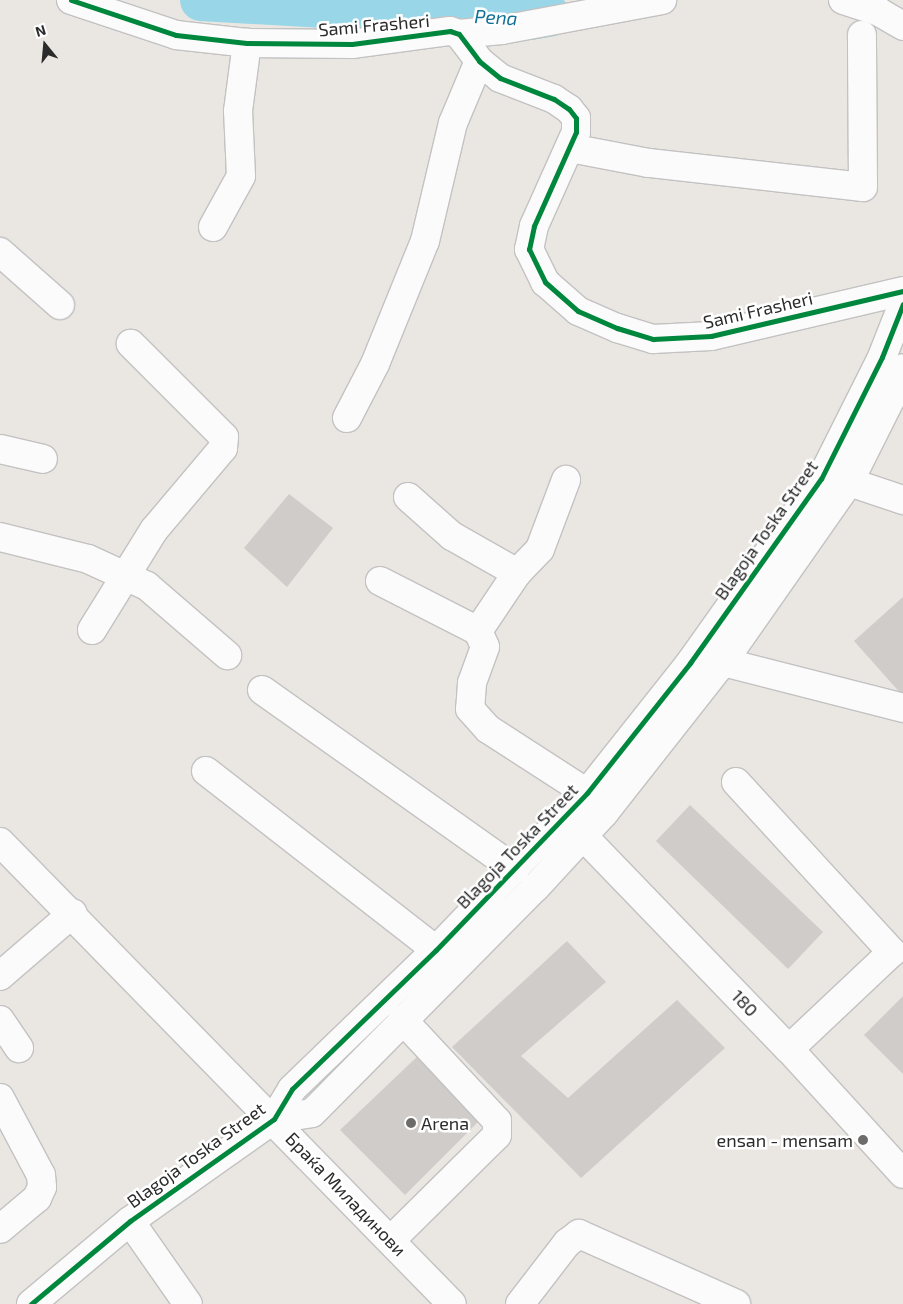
<!DOCTYPE html>
<html>
<head>
<meta charset="utf-8">
<style>
  body { margin:0 }
  #map { position:relative; width:903px; height:1304px; overflow:hidden; background:#eae6e2; font-family:"Exo 2",sans-serif }
  div>[style] { position:absolute }
  .river>* { height:42px; margin:-21px; padding:0 21px; transform-origin:21px; border-radius:21px; background:#99d7e8 }
  .building>* { inset:0; background:#cfccc9 }
  .roads { filter:drop-shadow(1px 0 #c3c2c2) drop-shadow(-1px 0 #c3c2c2) drop-shadow(0 1px #c3c2c2) drop-shadow(0 -1px #c3c2c2) }
  .minor>* { height:28px; margin:-14px; padding:0 14px; transform-origin:14px; border-radius:14px; background:#fcfbfb }
  .cycleway>* { height:5px; margin:-2.5px; padding:0 2.5px; transform-origin:2.5px; border-radius:2.5px; background:#00873e }
  .dots>* { width:14px; height:14px; translate:-50% -50%; box-sizing:border-box; border:2px solid #fff; border-radius:50% }
  span { translate:-50% -50%; white-space:nowrap; text-align:center; line-height:1.15; -webkit-text-stroke:5px #fff; paint-order:stroke }
  .street-label { font-size:18px; color:#2b2b2b }
  .poi-label { font-size:18px; color:#2b2b2b }
  .left { translate:0 -50%; text-align:left }
  .right { translate:-100% -50%; text-align:right }
  .water-label { font-size:19px; color:#137198; font-style:italic }
  .north { position:absolute; left:20px; top:20px; width:50px; height:50px; -webkit-text-stroke:4px #fff; paint-order:stroke; rotate:343deg; font-size:14px; font-weight:700; line-height:20px; text-align:center; color:#2b2b2b }
  .north::after { content:''; display:block; margin:auto; width:18px; height:22px; background:#2b2b2b; clip-path:polygon(50% 0,100% 100%,50% 72%,0 100%) }
</style>
</head>
<body>
<div id="map">
  <div class="river">
    <i style="left:201px;top:0;width:330px;rotate:3.3deg"></i>
    <i style="left:530px;top:19px;width:20px;rotate:-9deg"></i>
  </div>
  <div class="building">
    <i style="clip-path:polygon(289px 494px,333px 528px,287px 587px,244px 548px)"></i>
    <i style="clip-path:polygon(903px 597px,903px 696px,854px 641px)"></i>
    <i style="clip-path:polygon(690px 805px,823px 932px,788px 969px,656px 841px)"></i>
    <i style="clip-path:polygon(567px 941px,606px 982px,521px 1056px,568px 1098px,677px 1000px,725px 1048px,581px 1178px,452px 1047px)"></i>
    <i style="clip-path:polygon(903px 996px,903px 1074px,864px 1035px)"></i>
    <i style="clip-path:polygon(420px 1054px,483px 1117px,405px 1195px,340px 1130px)"></i>
  </div>
  <div class="roads">
    <div class="minor">
      <i style="left:71px;top:0;width:111px;rotate:18.4deg"></i>
      <i style="left:176px;top:35px;width:71px;rotate:6.4deg"></i>
      <i style="left:247px;top:43px;width:105px;rotate:0.5deg"></i>
      <i style="left:352px;top:44px;width:99px;rotate:-7.6deg"></i>
      <i style="left:450px;top:31px;width:9px;rotate:18deg"></i>
      <i style="left:459px;top:34px;width:34px;rotate:53deg"></i>
      <i style="left:479px;top:61px;width:27px;rotate:39deg"></i>
      <i style="left:500px;top:78px;width:58px;rotate:21.3deg"></i>
      <i style="left:554px;top:99px;width:18px;rotate:34deg"></i>
      <i style="left:569px;top:109px;width:11px;rotate:52deg"></i>
      <i style="left:576px;top:118px;width:14px;rotate:90deg"></i>
      <i style="left:576px;top:132px;width:103px;rotate:114.1deg"></i>
      <i style="left:534px;top:226px;width:24px;rotate:102deg"></i>
      <i style="left:529px;top:249px;width:37px;rotate:64deg"></i>
      <i style="left:545px;top:282px;width:44px;rotate:41.3deg"></i>
      <i style="left:578px;top:311px;width:43px;rotate:23.6deg"></i>
      <i style="left:617px;top:328px;width:38px;rotate:17deg"></i>
      <i style="left:653px;top:339px;width:58px;rotate:-3deg"></i>
      <i style="left:711px;top:336px;width:197px;rotate:-13.2deg"></i>
      <i style="left:843px;top:0;width:38px;rotate:18deg"></i>
      <i style="left:879px;top:12px;width:28px;rotate:30deg"></i>
      <i style="left:459px;top:34px;width:43px;rotate:-5.3deg"></i>
      <i style="left:502px;top:30px;width:163px;rotate:-10.6deg"></i>
      <i style="left:570px;top:148px;width:80px;rotate:10.8deg"></i>
      <i style="left:649px;top:163px;width:215px;rotate:6.4deg"></i>
      <i style="left:863px;top:187px;width:152px;rotate:-90.4deg"></i>
      <i style="left:213px;top:227px;width:58px;rotate:-61.2deg"></i>
      <i style="left:241px;top:176px;width:65px;rotate:-92.6deg"></i>
      <i style="left:238px;top:111px;width:69px;rotate:-82.5deg"></i>
      <i style="left:0;top:252px;width:80px;rotate:41.5deg"></i>
      <i style="left:347px;top:418px;width:61px;rotate:-62.6deg"></i>
      <i style="left:375px;top:364px;width:133px;rotate:-67.9deg"></i>
      <i style="left:425px;top:241px;width:121px;rotate:-76.7deg"></i>
      <i style="left:453px;top:123px;width:67px;rotate:-67.2deg"></i>
      <i style="left:0;top:449px;width:44px;rotate:13.1deg"></i>
      <i style="left:849px;top:482px;width:57px;rotate:18.4deg"></i>
      <i style="left:408px;top:497px;width:59px;rotate:41.6deg"></i>
      <i style="left:452px;top:536px;width:75px;rotate:29.6deg"></i>
      <i style="left:0;top:537px;width:91px;rotate:14deg"></i>
      <i style="left:88px;top:559px;width:65px;rotate:24.6deg"></i>
      <i style="left:147px;top:586px;width:106px;rotate:40.8deg"></i>
      <i style="left:380px;top:581px;width:110px;rotate:27deg"></i>
      <i style="left:478px;top:631px;width:17px;rotate:66deg"></i>
      <i style="left:485px;top:647px;width:38px;rotate:110deg"></i>
      <i style="left:472px;top:683px;width:26px;rotate:94deg"></i>
      <i style="left:470px;top:709px;width:27px;rotate:48deg"></i>
      <i style="left:488px;top:729px;width:118px;rotate:32.9deg"></i>
      <i style="left:92px;top:630px;width:118px;rotate:-58.2deg"></i>
      <i style="left:154px;top:530px;width:107px;rotate:-49.9deg"></i>
      <i style="left:223px;top:448px;width:11px;rotate:-85deg"></i>
      <i style="left:224px;top:437px;width:132px;rotate:-135deg"></i>
      <i style="left:478px;top:631px;width:70px;rotate:-56.1deg"></i>
      <i style="left:517px;top:573px;width:33px;rotate:-46deg"></i>
      <i style="left:540px;top:549px;width:74px;rotate:-69.4deg"></i>
      <i style="left:723px;top:662px;width:186px;rotate:14.3deg"></i>
      <i style="left:262px;top:690px;width:310px;rotate:35.3deg"></i>
      <i style="left:206px;top:771px;width:291px;rotate:37.9deg"></i>
      <i style="left:736px;top:782px;width:231px;rotate:47.5deg"></i>
      <i style="left:892px;top:952px;width:141px;rotate:136.7deg"></i>
      <i style="left:583px;top:836px;width:296px;rotate:46deg"></i>
      <i style="left:789px;top:1049px;width:169px;rotate:47.6deg"></i>
      <i style="left:0;top:842px;width:646px;rotate:45.63deg"></i>
      <i style="left:0;top:976px;width:96px;rotate:-40.8deg"></i>
      <i style="left:0;top:1020px;width:34px;rotate:56deg"></i>
      <i style="left:0;top:1098px;width:87px;rotate:62deg"></i>
      <i style="left:41px;top:1175px;width:12px;rotate:85deg"></i>
      <i style="left:42px;top:1187px;width:12px;rotate:114deg"></i>
      <i style="left:37px;top:1198px;width:48px;rotate:140deg"></i>
      <i style="left:274px;top:1119px;width:38px;rotate:-9deg"></i>
      <i style="left:312px;top:1113px;width:318px;rotate:-45.3deg"></i>
      <i style="left:536px;top:887px;width:100px;rotate:-47.4deg"></i>
      <i style="left:604px;top:813px;width:192px;rotate:-51.8deg"></i>
      <i style="left:723px;top:662px;width:220px;rotate:-55deg"></i>
      <i style="left:849px;top:482px;width:94px;rotate:-63.4deg"></i>
      <i style="left:891px;top:398px;width:32px;rotate:-68deg"></i>
      <i style="left:130px;top:1221px;width:101px;rotate:55.1deg"></i>
      <i style="left:391px;top:1240px;width:149px;rotate:-44.7deg"></i>
      <i style="left:497px;top:1135px;width:14px;rotate:-90deg"></i>
      <i style="left:497px;top:1121px;width:139px;rotate:-133deg"></i>
      <i style="left:31px;top:1304px;width:129px;rotate:-40deg"></i>
      <i style="left:130px;top:1221px;width:176px;rotate:-35.3deg"></i>
      <i style="left:274px;top:1119px;width:35px;rotate:-59deg"></i>
      <i style="left:292px;top:1089px;width:200px;rotate:-44deg"></i>
      <i style="left:436px;top:950px;width:218px;rotate:-46.1deg"></i>
      <i style="left:587px;top:793px;width:166px;rotate:-51.6deg"></i>
      <i style="left:690px;top:663px;width:226px;rotate:-54.6deg"></i>
      <i style="left:821px;top:479px;width:136px;rotate:-63.4deg"></i>
      <i style="left:882px;top:357px;width:57px;rotate:-68.4deg"></i>
      <i style="left:520px;top:1304px;width:77px;rotate:-52.4deg"></i>
      <i style="left:567px;top:1243px;width:15px;rotate:-37deg"></i>
      <i style="left:579px;top:1234px;width:172px;rotate:24deg"></i>
    </div>
  </div>
  <div class="cycleway">
    <i style="left:71px;top:0;width:111px;rotate:18.4deg"></i>
    <i style="left:176px;top:35px;width:71px;rotate:6.4deg"></i>
    <i style="left:247px;top:43px;width:105px;rotate:0.5deg"></i>
    <i style="left:352px;top:44px;width:99px;rotate:-7.6deg"></i>
    <i style="left:450px;top:31px;width:9px;rotate:18deg"></i>
    <i style="left:459px;top:34px;width:34px;rotate:53deg"></i>
    <i style="left:479px;top:61px;width:27px;rotate:39deg"></i>
    <i style="left:500px;top:78px;width:58px;rotate:21.3deg"></i>
    <i style="left:554px;top:99px;width:18px;rotate:34deg"></i>
    <i style="left:569px;top:109px;width:11px;rotate:52deg"></i>
    <i style="left:576px;top:118px;width:14px;rotate:90deg"></i>
    <i style="left:576px;top:132px;width:103px;rotate:114.1deg"></i>
    <i style="left:534px;top:226px;width:24px;rotate:102deg"></i>
    <i style="left:529px;top:249px;width:37px;rotate:64deg"></i>
    <i style="left:545px;top:282px;width:44px;rotate:41.3deg"></i>
    <i style="left:578px;top:311px;width:43px;rotate:23.6deg"></i>
    <i style="left:617px;top:328px;width:38px;rotate:17deg"></i>
    <i style="left:653px;top:339px;width:58px;rotate:-3deg"></i>
    <i style="left:711px;top:336px;width:197px;rotate:-13.2deg"></i>
    <i style="left:31px;top:1304px;width:129px;rotate:-40deg"></i>
    <i style="left:130px;top:1221px;width:176px;rotate:-35.3deg"></i>
    <i style="left:274px;top:1119px;width:35px;rotate:-59deg"></i>
    <i style="left:292px;top:1089px;width:200px;rotate:-44deg"></i>
    <i style="left:436px;top:950px;width:218px;rotate:-46.1deg"></i>
    <i style="left:587px;top:793px;width:166px;rotate:-51.6deg"></i>
    <i style="left:690px;top:663px;width:226px;rotate:-54.6deg"></i>
    <i style="left:821px;top:479px;width:136px;rotate:-63.4deg"></i>
    <i style="left:882px;top:357px;width:57px;rotate:-68.4deg"></i>
  </div>
  <div class="dots">
    <i style="left:411px;top:1123px;background:#6e6c6b"></i>
    <i style="left:863px;top:1140px;background:#6e6c6b"></i>
  </div>
  <div class="street-label">
    <span style="left:374px;top:25px;rotate:-5deg">Sami Frasheri</span>
    <span style="left:758px;top:310px;rotate:-13deg">Sami Frasheri</span>
    <span style="left:766px;top:530px;rotate:-55deg">Blagoja Toska Street</span>
    <span style="left:517px;top:846px;rotate:-46deg">Blagoja Toska Street</span>
    <span style="left:745px;top:1003px;rotate:46deg">180</span>
    <span style="left:196px;top:1155px;rotate:-36deg">Blagoja Toska Street</span>
    <span style="left:346px;top:1194px;rotate:46deg">Браќа Миладинови</span>
  </div>
  <div class="poi-label">
    <span class="left" style="left:421px;top:1123px">Arena</span>
    <span class="right" style="left:853px;top:1140px">ensan - mensam</span>
  </div>
  <div class="water-label">
    <span style="left:496px;top:17px;rotate:3deg">Pena</span>
  </div>
  <div class="north">N</div>
</div>
</body>
</html>
